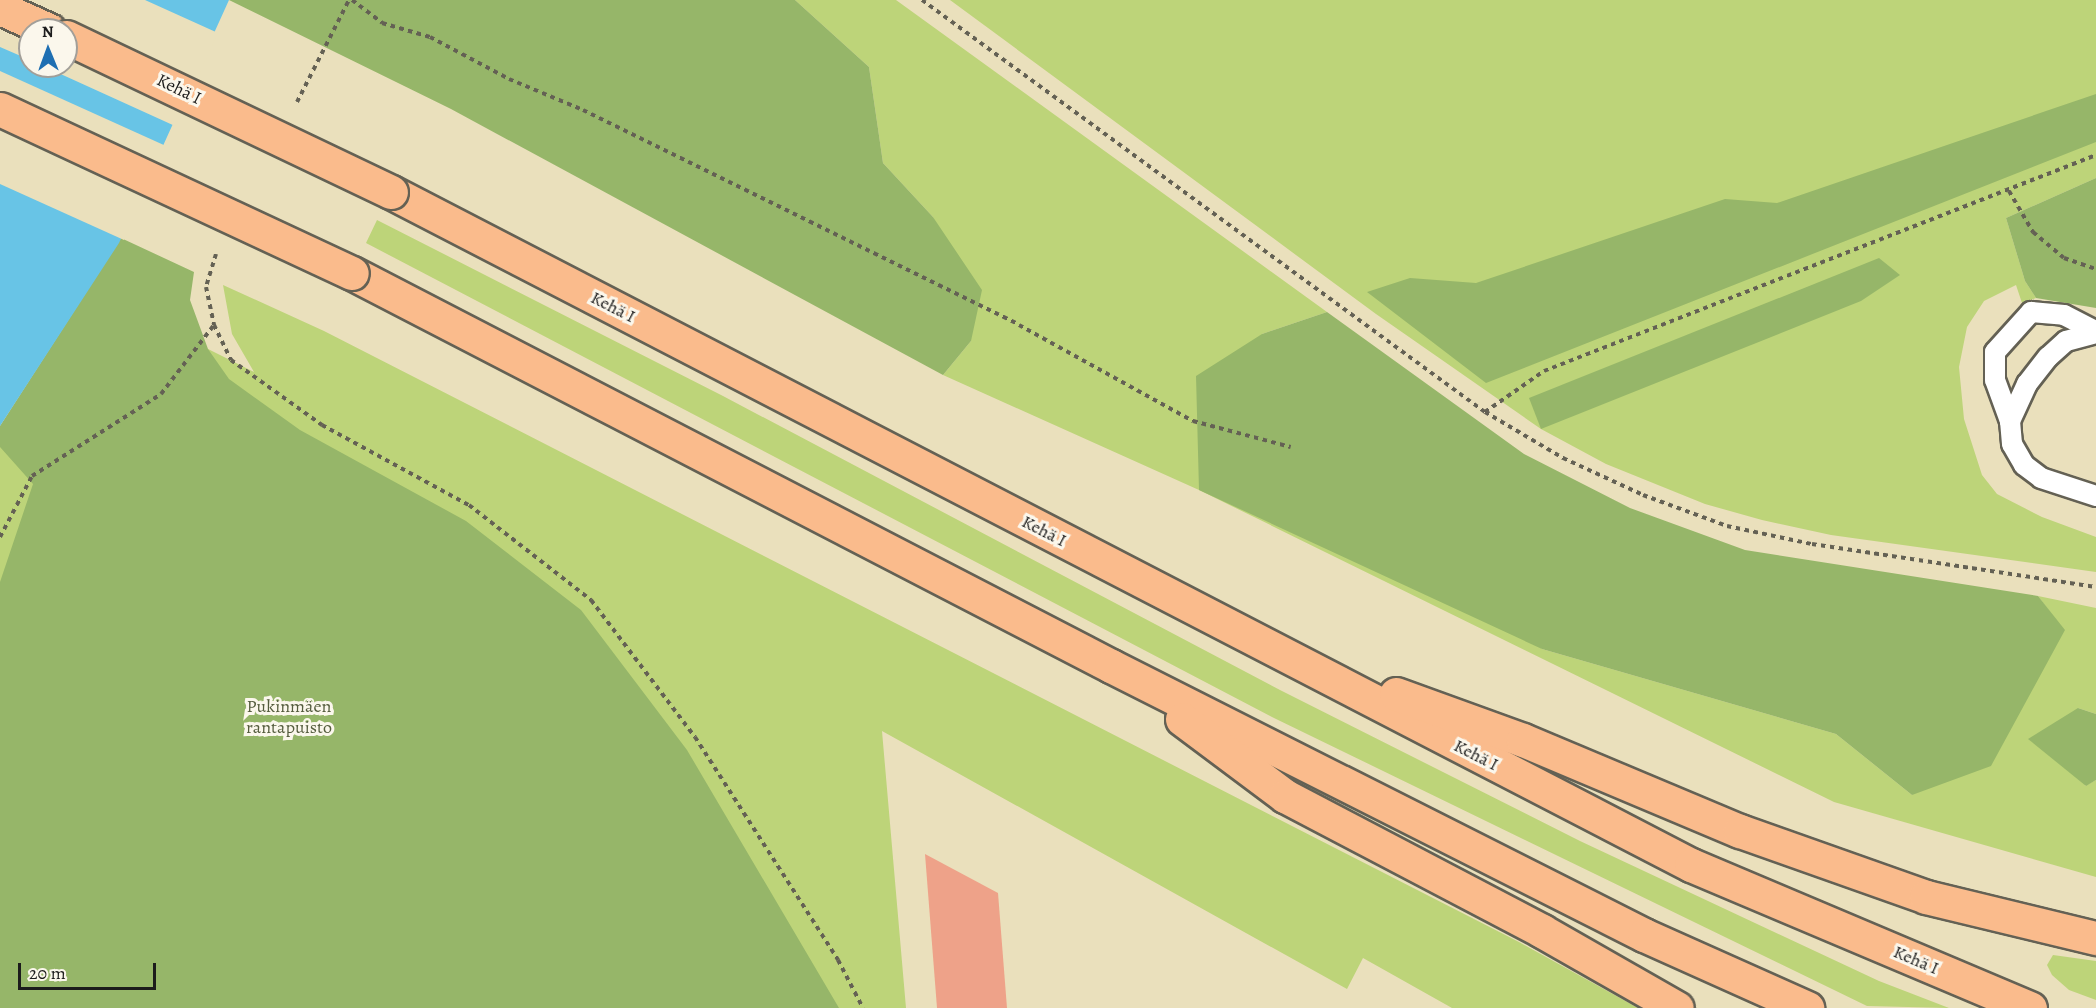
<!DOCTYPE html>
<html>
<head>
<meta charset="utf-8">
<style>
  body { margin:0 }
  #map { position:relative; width:2096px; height:1008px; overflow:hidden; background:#eae0bc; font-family:Alegreya,serif }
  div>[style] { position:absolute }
  .green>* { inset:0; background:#bdd479 }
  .forest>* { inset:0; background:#96b669 }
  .water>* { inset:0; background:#68c4e6 }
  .pier>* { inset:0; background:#eae0bc }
  .building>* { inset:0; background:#eea289 }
  .path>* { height:4px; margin-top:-2px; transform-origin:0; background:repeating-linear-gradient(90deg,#646154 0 4.5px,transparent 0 9px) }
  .roads { filter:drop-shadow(2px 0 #646154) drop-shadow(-2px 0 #646154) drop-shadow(0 2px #646154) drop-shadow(0 -2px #646154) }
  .lane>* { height:20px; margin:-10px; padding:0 10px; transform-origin:10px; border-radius:10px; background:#fff }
  .highway>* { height:33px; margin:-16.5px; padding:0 16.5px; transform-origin:16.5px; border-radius:16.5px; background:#fabb8c }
  .bridges { filter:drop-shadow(2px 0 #646154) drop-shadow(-2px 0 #646154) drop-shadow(0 2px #646154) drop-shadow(0 -2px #646154) }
  .highway-bridge>* { height:33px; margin:-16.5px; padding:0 16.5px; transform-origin:16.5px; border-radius:16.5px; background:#fabb8c }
  span { translate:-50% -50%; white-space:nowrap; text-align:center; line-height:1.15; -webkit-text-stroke:6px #fbf7ec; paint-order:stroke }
  .street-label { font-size:18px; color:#1c1c1c }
  .park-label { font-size:18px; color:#545c3d }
  .north { position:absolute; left:18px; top:18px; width:60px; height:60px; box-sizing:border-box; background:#fbf7ec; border:2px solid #a29f99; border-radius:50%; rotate:359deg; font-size:16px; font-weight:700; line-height:24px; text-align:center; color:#1c1c1c }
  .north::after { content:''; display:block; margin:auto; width:21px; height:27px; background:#1f6fb2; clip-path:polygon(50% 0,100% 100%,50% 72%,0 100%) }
  .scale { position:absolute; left:18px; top:963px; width:138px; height:27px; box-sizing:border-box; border:3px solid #1c1c1c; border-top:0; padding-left:8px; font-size:18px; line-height:21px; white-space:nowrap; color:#1c1c1c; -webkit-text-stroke:4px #fbf7ec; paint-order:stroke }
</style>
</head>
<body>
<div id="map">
  <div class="green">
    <i style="clip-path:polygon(795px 0,896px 0,1327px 312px,1262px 334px,1542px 649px,1836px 734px,1912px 795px,2064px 631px,2038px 596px,2096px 608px,2096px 714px,2078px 708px,2085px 786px,2096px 780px,2096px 877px,1834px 802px,1199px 490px,943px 375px,971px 341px,933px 217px,883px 163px,869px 67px)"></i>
    <i style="clip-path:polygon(950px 0,2096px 0,2096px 178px,2006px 218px,2025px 281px,2036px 298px,2022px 303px,2016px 285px,1984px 301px,1967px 327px,1959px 367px,1964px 419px,1982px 475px,1997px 494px,2042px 517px,2096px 537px,2096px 572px,1831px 535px,1762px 520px,1705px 504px,1606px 464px,1541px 429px,1376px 314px)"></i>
    <i style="clip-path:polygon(377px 220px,723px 396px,1280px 690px,1580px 841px,1879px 981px,1949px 1008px,1867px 1006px,1274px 718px,366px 243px)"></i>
    <i style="clip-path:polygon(223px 285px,324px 331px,1519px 942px,1638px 1008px,1452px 1008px,1363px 958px,1347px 989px,882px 731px,906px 1008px,0 1008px,0 426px,208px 349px,254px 372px,232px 334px)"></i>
    <i style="clip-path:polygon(2053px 955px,2096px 961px,2096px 1000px,2069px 990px,2052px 975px,2047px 965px)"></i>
  </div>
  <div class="forest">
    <i style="clip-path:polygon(229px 0,795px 0,869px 67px,883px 163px,933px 217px,982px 290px,971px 341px,943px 375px,451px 109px)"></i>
    <i style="clip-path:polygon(2096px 94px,2096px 142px,1486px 383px,1367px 292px,1410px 278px,1476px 283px,1725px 199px,1777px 203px)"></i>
    <i style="clip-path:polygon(2096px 178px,2096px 308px,2036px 298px,2025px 281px,2006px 218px)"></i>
    <i style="clip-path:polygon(121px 238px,194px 272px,190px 300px,208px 349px,229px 379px,300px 430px,466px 521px,581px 610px,687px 750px,839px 1008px,0 1008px,0 582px,33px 484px,0 447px,0 426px)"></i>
    <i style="clip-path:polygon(1879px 258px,1900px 275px,1861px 301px,1541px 429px,1529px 398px)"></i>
    <i style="clip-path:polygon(1327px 312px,1524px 454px,1630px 508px,1745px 550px,2038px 596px,2065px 630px,1991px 766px,1912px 795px,1836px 734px,1542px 649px,1199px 490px,1196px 376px,1262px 334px)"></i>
    <i style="clip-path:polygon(2078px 708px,2096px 714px,2096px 780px,2086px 786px,2028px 739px)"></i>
  </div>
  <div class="water">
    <i style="clip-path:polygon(evenodd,0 0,229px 0,119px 243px,0 426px,0 0,30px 30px,66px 30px,66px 66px,30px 66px,30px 30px)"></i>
  </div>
  <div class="pier">
    <i style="clip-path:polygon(0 0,145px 0,218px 33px,175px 126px,43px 66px,66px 66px,66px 30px,30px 30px,30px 60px,0 47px)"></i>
    <i style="clip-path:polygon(0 71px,166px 146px,124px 240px,0 184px)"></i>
  </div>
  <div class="building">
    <i style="clip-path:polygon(925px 854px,998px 893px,1007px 1008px,937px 1008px)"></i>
  </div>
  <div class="path">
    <i style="left:352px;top:0;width:38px;rotate:37deg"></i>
    <i style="left:382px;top:23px;width:50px;rotate:16.3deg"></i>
    <i style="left:430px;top:37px;width:89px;rotate:28deg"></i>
    <i style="left:509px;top:79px;width:80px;rotate:22.7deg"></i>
    <i style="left:583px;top:110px;width:486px;rotate:26.2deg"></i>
    <i style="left:1019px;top:325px;width:199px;rotate:28.9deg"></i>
    <i style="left:1193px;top:421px;width:101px;rotate:14.9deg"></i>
    <i style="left:922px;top:0;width:698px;rotate:36.2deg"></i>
    <i style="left:1485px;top:412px;width:91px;rotate:30.5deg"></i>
    <i style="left:1563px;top:458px;width:88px;rotate:24.8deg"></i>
    <i style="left:1643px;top:495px;width:90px;rotate:20.3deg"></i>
    <i style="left:1727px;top:526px;width:87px;rotate:12deg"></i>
    <i style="left:1812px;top:544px;width:287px;rotate:8.6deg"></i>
    <i style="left:297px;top:102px;width:114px;rotate:-63deg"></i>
    <i style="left:2009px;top:191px;width:48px;rotate:59.7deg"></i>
    <i style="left:2033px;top:232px;width:40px;rotate:40deg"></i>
    <i style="left:2064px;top:258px;width:34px;rotate:19deg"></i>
    <i style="left:216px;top:254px;width:34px;rotate:107deg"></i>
    <i style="left:206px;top:287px;width:39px;rotate:78deg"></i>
    <i style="left:214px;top:325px;width:39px;rotate:64deg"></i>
    <i style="left:231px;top:360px;width:112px;rotate:35.5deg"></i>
    <i style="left:322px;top:425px;width:167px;rotate:28.6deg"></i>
    <i style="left:469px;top:505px;width:155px;rotate:37.9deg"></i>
    <i style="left:591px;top:600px;width:172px;rotate:52.8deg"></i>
    <i style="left:695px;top:737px;width:265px;rotate:57.3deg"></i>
    <i style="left:838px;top:960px;width:54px;rotate:62.5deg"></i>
    <i style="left:1485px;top:412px;width:72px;rotate:-34.8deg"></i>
    <i style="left:1544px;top:371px;width:593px;rotate:-21.37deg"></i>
    <i style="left:0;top:537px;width:69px;rotate:-62.3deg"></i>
    <i style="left:32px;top:476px;width:153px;rotate:-32.4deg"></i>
    <i style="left:161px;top:394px;width:87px;rotate:-52.5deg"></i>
  </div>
  <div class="roads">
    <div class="lane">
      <i style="left:2096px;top:333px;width:31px;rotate:165deg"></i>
      <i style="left:2066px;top:341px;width:24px;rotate:138deg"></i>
      <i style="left:2048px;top:357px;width:34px;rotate:128deg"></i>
      <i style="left:2027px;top:384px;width:41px;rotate:114.7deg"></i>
      <i style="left:2010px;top:421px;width:23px;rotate:85deg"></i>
      <i style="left:2012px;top:444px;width:24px;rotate:60deg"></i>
      <i style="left:2024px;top:465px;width:21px;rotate:37deg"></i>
      <i style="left:2041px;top:478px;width:58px;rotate:18.1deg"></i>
      <i style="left:2010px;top:421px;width:44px;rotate:-110.1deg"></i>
      <i style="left:1995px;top:380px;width:28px;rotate:-90deg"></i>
      <i style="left:1995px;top:352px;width:54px;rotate:-48deg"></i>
      <i style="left:2031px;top:312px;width:33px;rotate:5deg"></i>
      <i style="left:2064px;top:315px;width:36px;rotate:27deg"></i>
    </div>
    <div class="highway">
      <i style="left:0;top:8px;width:54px;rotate:24.2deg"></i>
      <i style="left:391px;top:192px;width:1464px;rotate:27.37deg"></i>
      <i style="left:1691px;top:865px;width:368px;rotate:22.9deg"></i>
      <i style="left:352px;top:273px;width:855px;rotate:27.37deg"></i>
      <i style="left:1111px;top:666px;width:597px;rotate:26.78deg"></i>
      <i style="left:1644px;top:935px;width:179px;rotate:24.1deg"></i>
      <i style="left:1396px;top:694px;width:135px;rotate:19.9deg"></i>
      <i style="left:1523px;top:740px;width:235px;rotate:22.8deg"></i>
      <i style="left:1740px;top:831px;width:197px;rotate:19.5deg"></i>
      <i style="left:1926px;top:897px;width:175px;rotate:13.6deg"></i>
      <i style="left:1182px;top:719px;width:129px;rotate:36.8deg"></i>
      <i style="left:1285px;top:796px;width:290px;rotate:27.7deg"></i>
      <i style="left:1542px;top:931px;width:155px;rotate:29.7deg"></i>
    </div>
  </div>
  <div class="bridges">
    <div class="highway-bridge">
      <i style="left:66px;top:37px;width:360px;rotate:25.5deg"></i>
      <i style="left:0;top:109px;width:388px;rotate:25deg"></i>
    </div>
  </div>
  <div class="street-label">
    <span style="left:179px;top:89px;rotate:26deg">Kehä I</span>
    <span style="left:613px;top:307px;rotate:27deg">Kehä I</span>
    <span style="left:1044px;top:531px;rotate:27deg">Kehä I</span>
    <span style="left:1476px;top:755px;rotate:27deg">Kehä I</span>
    <span style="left:1916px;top:960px;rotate:23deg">Kehä I</span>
  </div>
  <div class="park-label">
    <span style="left:289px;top:717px">Pukinmäen<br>rantapuisto</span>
  </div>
  <div class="north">N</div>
  <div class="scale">20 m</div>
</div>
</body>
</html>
